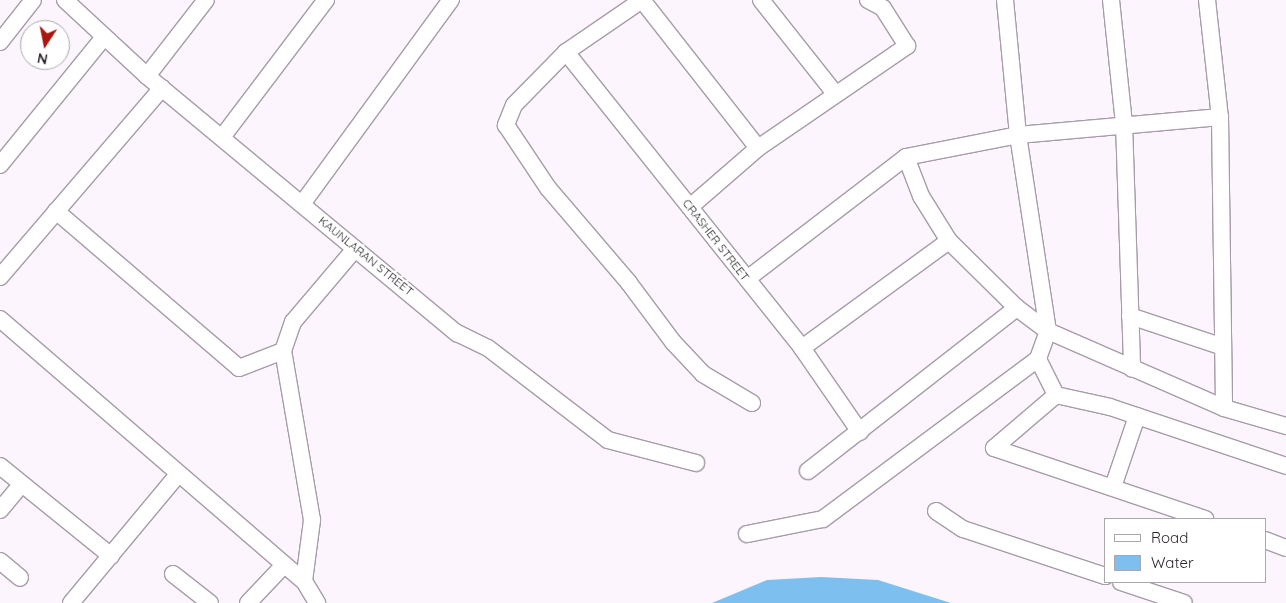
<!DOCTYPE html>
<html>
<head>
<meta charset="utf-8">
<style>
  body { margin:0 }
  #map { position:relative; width:1286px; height:603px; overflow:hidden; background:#fdf5fe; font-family:Quicksand,sans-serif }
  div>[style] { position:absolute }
  .water>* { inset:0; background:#7dc0f0 }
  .roads { filter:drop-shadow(1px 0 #a79ca9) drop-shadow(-1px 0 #a79ca9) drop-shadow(0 1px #a79ca9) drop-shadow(0 -1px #a79ca9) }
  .minor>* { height:16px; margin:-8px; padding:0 8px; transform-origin:8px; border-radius:8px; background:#fff }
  span { translate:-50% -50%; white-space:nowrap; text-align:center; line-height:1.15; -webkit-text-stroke:4px #fff; paint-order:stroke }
  .street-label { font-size:12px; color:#2b262c }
  .legend { position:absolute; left:1104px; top:518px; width:162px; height:65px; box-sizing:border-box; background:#fff; border:1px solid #aaa8ab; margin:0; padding:6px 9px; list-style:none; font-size:15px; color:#2b262c }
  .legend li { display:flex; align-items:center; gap:10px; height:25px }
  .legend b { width:25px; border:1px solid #aaa8ab }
  .north { position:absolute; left:20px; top:20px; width:50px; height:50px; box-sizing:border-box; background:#fff; border:1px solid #aaa8ab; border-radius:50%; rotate:191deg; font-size:14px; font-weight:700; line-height:20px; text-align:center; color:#2b262c }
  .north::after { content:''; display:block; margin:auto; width:18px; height:22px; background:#a9170e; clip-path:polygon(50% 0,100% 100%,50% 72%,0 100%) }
</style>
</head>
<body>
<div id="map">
  <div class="water">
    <i style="clip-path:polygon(821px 577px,878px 580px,951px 603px,712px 603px,767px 580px)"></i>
  </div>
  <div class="roads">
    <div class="minor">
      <i style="left:65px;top:0;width:112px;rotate:42.8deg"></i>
      <i style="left:147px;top:76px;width:403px;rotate:39.7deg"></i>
      <i style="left:457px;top:333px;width:34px;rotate:26deg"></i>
      <i style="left:488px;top:348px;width:151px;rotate:37.5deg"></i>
      <i style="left:608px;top:440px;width:91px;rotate:14.6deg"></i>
      <i style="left:642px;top:0;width:92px;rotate:145.6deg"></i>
      <i style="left:566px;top:52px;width:74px;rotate:134.5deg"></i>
      <i style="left:514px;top:105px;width:22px;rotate:112deg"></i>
      <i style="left:506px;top:125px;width:76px;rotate:56.3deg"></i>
      <i style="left:548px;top:188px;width:125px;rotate:49.5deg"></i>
      <i style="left:629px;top:283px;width:74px;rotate:53.3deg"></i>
      <i style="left:673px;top:342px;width:44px;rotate:46.8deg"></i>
      <i style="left:703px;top:374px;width:57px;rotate:30.6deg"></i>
      <i style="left:642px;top:0;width:188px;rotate:51.9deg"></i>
      <i style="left:761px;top:0;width:117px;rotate:51.6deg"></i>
      <i style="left:1005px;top:0;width:136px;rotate:84.5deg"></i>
      <i style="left:1018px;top:135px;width:198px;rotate:81.3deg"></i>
      <i style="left:1048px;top:331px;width:30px;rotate:110deg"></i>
      <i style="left:1038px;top:359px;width:40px;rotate:63.4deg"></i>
      <i style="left:1111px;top:0;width:124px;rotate:84deg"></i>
      <i style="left:1124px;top:123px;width:246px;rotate:88.1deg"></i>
      <i style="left:1207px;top:0;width:118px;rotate:83.7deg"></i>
      <i style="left:1220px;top:117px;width:291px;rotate:89.2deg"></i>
      <i style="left:0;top:42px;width:53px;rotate:-51.8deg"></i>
      <i style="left:566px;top:52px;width:379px;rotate:51.4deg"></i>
      <i style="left:802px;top:348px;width:102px;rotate:55.4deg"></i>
      <i style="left:147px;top:76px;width:96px;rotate:-52.2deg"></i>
      <i style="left:223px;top:136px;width:171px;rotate:-52.9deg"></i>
      <i style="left:906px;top:157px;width:42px;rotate:69deg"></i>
      <i style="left:921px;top:196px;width:53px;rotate:58.1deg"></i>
      <i style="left:949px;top:241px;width:95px;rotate:44.6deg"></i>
      <i style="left:1017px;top:308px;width:39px;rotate:37deg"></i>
      <i style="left:1048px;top:331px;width:192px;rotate:23.6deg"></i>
      <i style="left:1224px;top:408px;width:65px;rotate:16.2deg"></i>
      <i style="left:0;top:165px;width:165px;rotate:-50.9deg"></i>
      <i style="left:302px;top:204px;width:253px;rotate:-53.9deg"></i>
      <i style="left:690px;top:207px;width:90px;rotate:-40.9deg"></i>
      <i style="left:758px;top:148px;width:181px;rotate:-34.4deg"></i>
      <i style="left:907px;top:46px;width:45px;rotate:-122.3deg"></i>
      <i style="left:883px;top:8px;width:17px;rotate:-152deg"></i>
      <i style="left:56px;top:211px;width:241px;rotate:40.6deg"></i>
      <i style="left:239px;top:368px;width:47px;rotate:-21.1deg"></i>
      <i style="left:0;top:277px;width:249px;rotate:-49.4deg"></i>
      <i style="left:747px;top:279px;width:200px;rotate:-37.5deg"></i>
      <i style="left:906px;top:157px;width:114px;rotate:-11.1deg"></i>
      <i style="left:1018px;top:135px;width:203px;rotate:-5.1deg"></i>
      <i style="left:1130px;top:316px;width:98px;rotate:18.4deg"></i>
      <i style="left:0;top:319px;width:401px;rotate:40.8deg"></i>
      <i style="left:304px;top:581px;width:26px;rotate:59deg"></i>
      <i style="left:802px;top:348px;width:182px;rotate:-36.1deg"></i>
      <i style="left:994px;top:448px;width:82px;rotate:-40.5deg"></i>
      <i style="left:1056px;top:395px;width:55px;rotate:12.5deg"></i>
      <i style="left:1110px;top:407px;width:186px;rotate:18.5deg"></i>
      <i style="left:994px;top:448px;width:223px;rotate:18.6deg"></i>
      <i style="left:0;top:466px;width:143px;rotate:39deg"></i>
      <i style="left:808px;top:471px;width:265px;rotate:-38deg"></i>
      <i style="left:1113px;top:487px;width:75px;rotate:-71.3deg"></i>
      <i style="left:0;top:510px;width:33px;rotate:-50deg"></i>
      <i style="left:936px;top:511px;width:32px;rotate:34deg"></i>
      <i style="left:963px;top:529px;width:150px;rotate:18.3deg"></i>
      <i style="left:747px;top:534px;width:77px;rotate:-11.2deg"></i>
      <i style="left:823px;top:519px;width:268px;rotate:-36.7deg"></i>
      <i style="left:1265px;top:540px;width:22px;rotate:21deg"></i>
      <i style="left:0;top:561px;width:26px;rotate:40deg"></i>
      <i style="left:173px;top:574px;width:47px;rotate:38.1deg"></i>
      <i style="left:304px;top:581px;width:62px;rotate:-82.5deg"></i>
      <i style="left:312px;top:520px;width:171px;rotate:-99.7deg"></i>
      <i style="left:283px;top:351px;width:31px;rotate:-71deg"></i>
      <i style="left:293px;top:322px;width:96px;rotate:-49.7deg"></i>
      <i style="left:1121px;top:582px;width:66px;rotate:18.4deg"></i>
      <i style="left:71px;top:603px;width:165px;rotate:-50.2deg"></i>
      <i style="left:248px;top:603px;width:52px;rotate:-46.5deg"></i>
    </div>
  </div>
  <div class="street-label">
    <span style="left:716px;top:240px;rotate:52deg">CRASHER STREET</span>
    <span style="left:366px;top:256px;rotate:39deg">KAUNLARAN STREET</span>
  </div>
  <ul class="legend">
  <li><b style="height:6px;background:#fff"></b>Road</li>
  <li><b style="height:14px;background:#7dc0f0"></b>Water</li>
  </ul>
  <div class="north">N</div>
</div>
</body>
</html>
